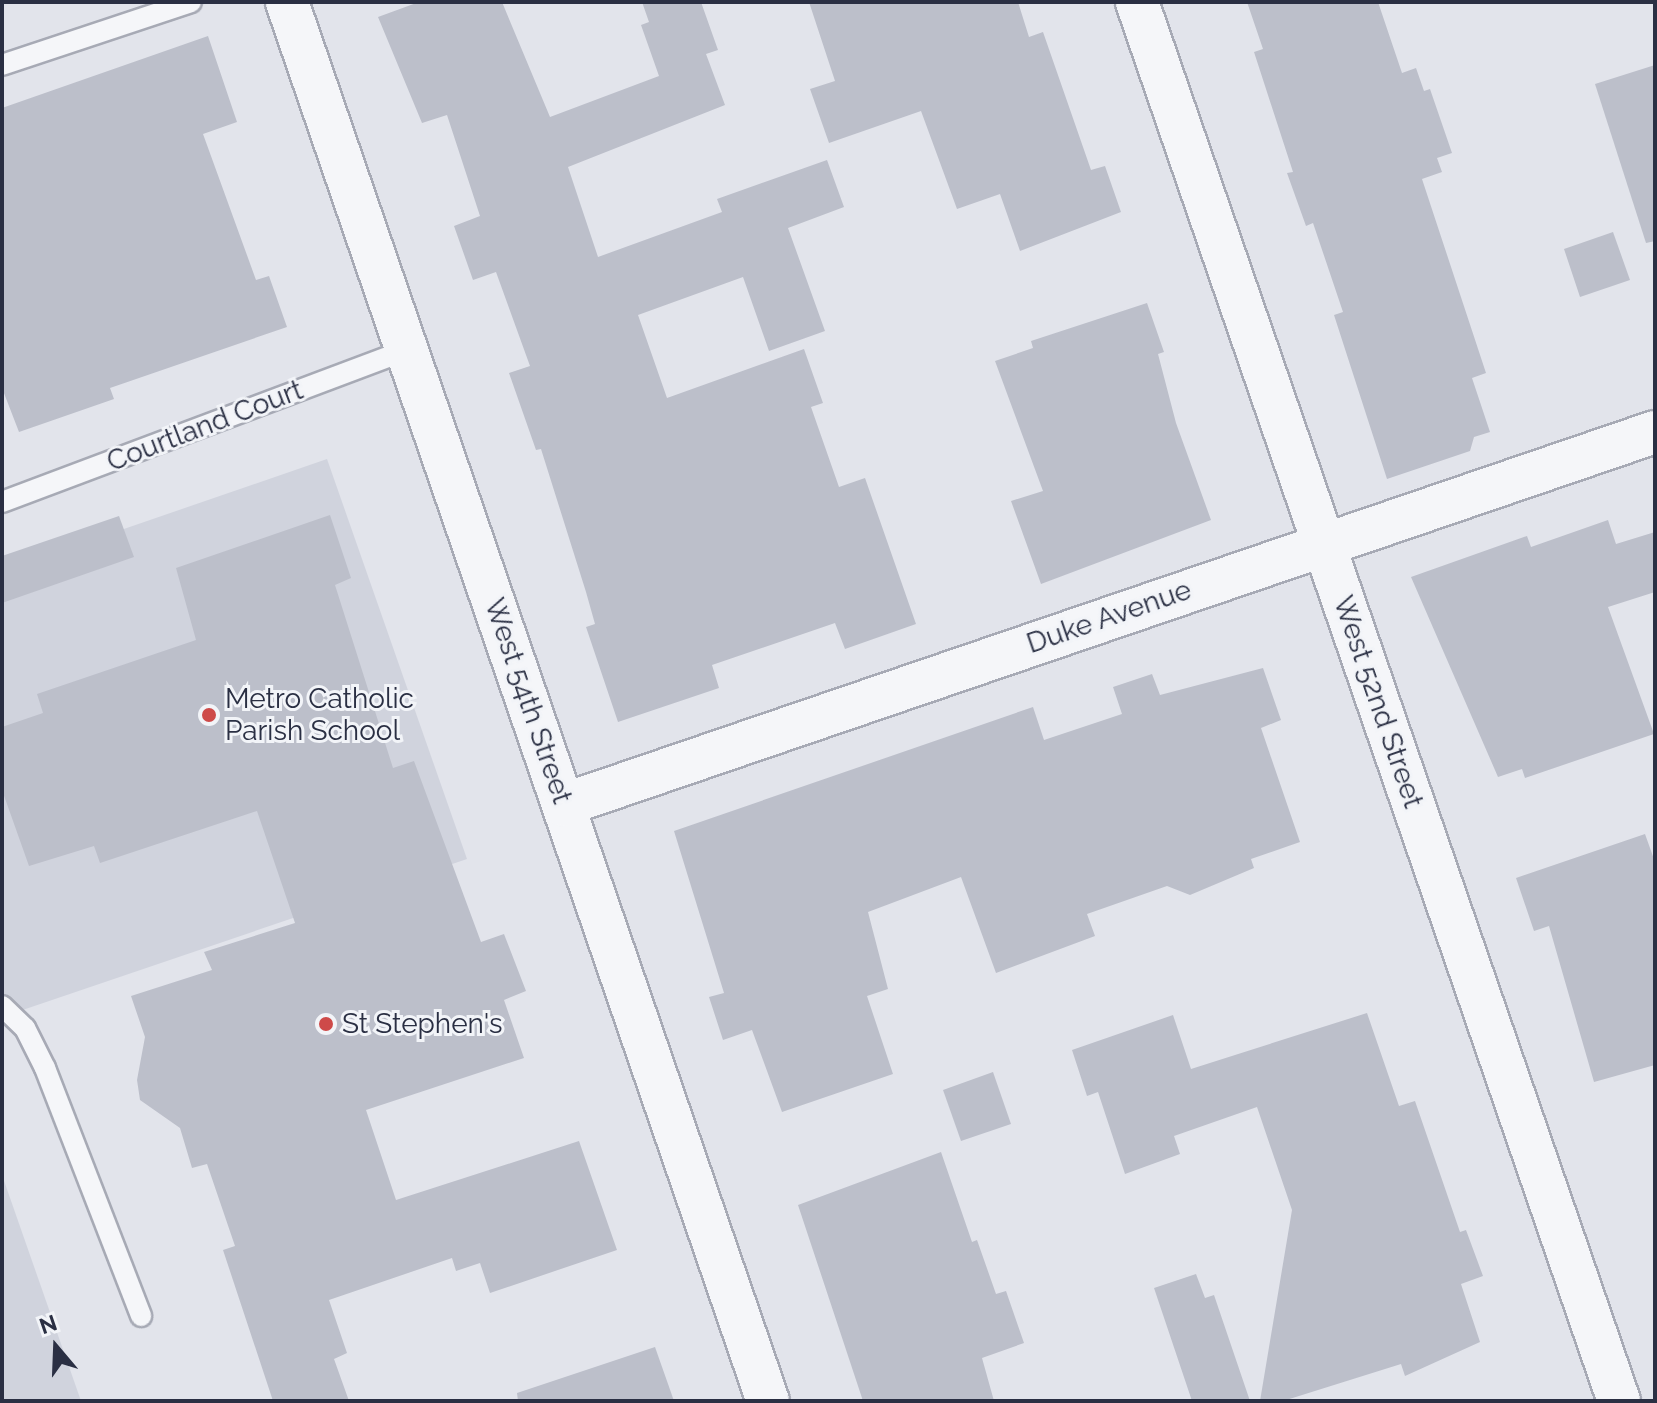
<!DOCTYPE html>
<html>
<head>
<meta charset="utf-8">
<style>
  body { margin:0 }
  #map { position:relative; width:1657px; height:1403px; overflow:hidden; background:#e2e4eb; font-family:Raleway,sans-serif }
  div>[style] { position:absolute }
  .built>* { inset:0; background:#d0d3dd }
  .building>* { inset:0; background:#bcbfca }
  .roads { filter:drop-shadow(2px 0 #a7aab5) drop-shadow(-2px 0 #a7aab5) drop-shadow(0 2px #a7aab5) drop-shadow(0 -2px #a7aab5) }
  .service>* { height:20px; margin:-10px; padding:0 10px; transform-origin:10px; border-radius:10px; background:#f5f6f9 }
  .minor>* { height:42px; margin:-21px; padding:0 21px; transform-origin:21px; border-radius:21px; background:#f5f6f9 }
  .dots>* { width:22px; height:22px; translate:-50% -50%; box-sizing:border-box; border:4px solid #f2f4f8; border-radius:50% }
  span { translate:-50% -50%; white-space:nowrap; text-align:center; line-height:1.15; -webkit-text-stroke:6px #f2f4f8; paint-order:stroke }
  .street-label { font-size:28px; color:#2a2f43 }
  .poi-label { font-size:28px; color:#2a2f43 }
  .left { translate:0 -50%; text-align:left }
  .frame { position:absolute; inset:0; border:4px solid #2a2f43; pointer-events:none }
  .north { position:absolute; left:16px; top:1307px; width:80px; height:80px; -webkit-text-stroke:6px #f2f4f8; paint-order:stroke; rotate:341deg; font-size:22px; font-weight:700; line-height:32px; text-align:center; color:#2a2f43 }
  .north::after { content:''; display:block; margin:auto; width:28px; height:36px; background:#2a2f43; clip-path:polygon(50% 0,100% 100%,50% 72%,0 100%) }
</style>
</head>
<body>
<div id="map">
  <div class="built">
    <i style="clip-path:polygon(327px 459px,467px 859px,2px 1017px,2px 571px)"></i>
    <i style="clip-path:polygon(2px 1175px,81px 1401px,2px 1401px)"></i>
  </div>
  <div class="building">
    <i style="clip-path:polygon(419px 2px,502px 2px,550px 117px,659px 76px,641px 25px,649px 22px,642px 2px,701px 2px,718px 50px,706px 54px,725px 105px,568px 167px,598px 257px,722px 212px,717px 199px,827px 160px,844px 207px,788px 228px,825px 331px,769px 351px,743px 277px,638px 315px,667px 398px,804px 349px,823px 403px,811px 407px,839px 487px,865px 478px,916px 624px,845px 649px,835px 623px,712px 665px,719px 688px,618px 722px,586px 627px,595px 624px,586px 592px,541px 449px,536px 450px,509px 373px,530px 366px,496px 272px,473px 280px,454px 226px,480px 216px,447px 115px,422px 123px,378px 17px)"></i>
    <i style="clip-path:polygon(809px 2px,1018px 2px,1029px 37px,1043px 32px,1091px 170px,1105px 166px,1121px 212px,1020px 251px,1000px 194px,957px 209px,921px 111px,829px 143px,810px 89px,835px 81px)"></i>
    <i style="clip-path:polygon(1247px 2px,1378px 2px,1402px 73px,1416px 68px,1424px 91px,1430px 89px,1452px 153px,1437px 158px,1442px 172px,1422px 179px,1486px 373px,1472px 378px,1490px 432px,1474px 437px,1470px 451px,1387px 479px,1334px 315px,1343px 312px,1313px 223px,1306px 226px,1287px 173px,1293px 172px,1254px 52px,1263px 49px)"></i>
    <i style="clip-path:polygon(208px 36px,237px 122px,203px 134px,256px 280px,269px 276px,287px 327px,110px 388px,114px 399px,19px 432px,2px 388px,2px 108px)"></i>
    <i style="clip-path:polygon(1655px 65px,1655px 241px,1646px 243px,1595px 84px)"></i>
    <i style="clip-path:polygon(1613px 232px,1630px 280px,1580px 297px,1564px 249px)"></i>
    <i style="clip-path:polygon(1147px 303px,1164px 352px,1158px 354px,1176px 423px,1211px 520px,1041px 584px,1011px 501px,1043px 491px,995px 361px,1033px 348px,1031px 341px)"></i>
    <i style="clip-path:polygon(330px 515px,351px 578px,335px 585px,393px 768px,414px 761px,481px 942px,504px 934px,526px 991px,504px 1000px,524px 1058px,366px 1110px,396px 1200px,579px 1141px,617px 1250px,490px 1293px,480px 1263px,456px 1271px,452px 1258px,329px 1300px,347px 1353px,334px 1359px,349px 1401px,273px 1401px,223px 1250px,235px 1246px,207px 1164px,192px 1168px,180px 1128px,140px 1100px,137px 1080px,145px 1037px,131px 996px,212px 970px,204px 952px,295px 923px,257px 811px,100px 863px,94px 846px,29px 866px,2px 790px,2px 727px,43px 713px,37px 694px,196px 640px,176px 568px)"></i>
    <i style="clip-path:polygon(119px 516px,134px 557px,2px 603px,2px 556px)"></i>
    <i style="clip-path:polygon(1608px 520px,1616px 544px,1655px 532px,1655px 592px,1608px 607px,1654px 734px,1525px 778px,1522px 769px,1498px 777px,1411px 577px,1527px 536px,1531px 547px)"></i>
    <i style="clip-path:polygon(1263px 668px,1281px 720px,1261px 728px,1300px 842px,1251px 859px,1254px 868px,1190px 895px,1167px 886px,1087px 914px,1095px 936px,996px 973px,961px 877px,868px 912px,888px 989px,867px 996px,893px 1074px,782px 1112px,752px 1030px,723px 1040px,709px 997px,724px 993px,674px 831px,1033px 707px,1044px 740px,1122px 714px,1113px 687px,1152px 674px,1160px 695px)"></i>
    <i style="clip-path:polygon(1645px 834px,1655px 862px,1655px 1065px,1594px 1082px,1549px 926px,1534px 931px,1516px 878px)"></i>
    <i style="clip-path:polygon(1367px 1013px,1399px 1106px,1415px 1101px,1460px 1232px,1466px 1230px,1483px 1276px,1461px 1284px,1480px 1342px,1405px 1376px,1401px 1364px,1283px 1401px,1260px 1401px,1292px 1210px,1257px 1107px,1174px 1136px,1180px 1154px,1125px 1174px,1098px 1092px,1087px 1096px,1072px 1050px,1173px 1015px,1191px 1069px)"></i>
    <i style="clip-path:polygon(993px 1072px,1011px 1124px,961px 1141px,943px 1090px)"></i>
    <i style="clip-path:polygon(941px 1152px,972px 1242px,977px 1240px,996px 1294px,1006px 1291px,1024px 1343px,982px 1358px,994px 1401px,863px 1401px,798px 1205px)"></i>
    <i style="clip-path:polygon(1196px 1274px,1205px 1298px,1214px 1295px,1250px 1401px,1192px 1401px,1154px 1288px)"></i>
    <i style="clip-path:polygon(655px 1347px,674px 1401px,518px 1401px,517px 1393px)"></i>
  </div>
  <div class="roads">
    <div class="service">
      <i style="left:2px;top:65px;width:199px;rotate:-18.4deg"></i>
      <i style="left:2px;top:502px;width:433px;rotate:-20.6deg"></i>
      <i style="left:2px;top:1006px;width:32px;rotate:44deg"></i>
      <i style="left:25px;top:1028px;width:45px;rotate:63.4deg"></i>
      <i style="left:45px;top:1068px;width:266px;rotate:68.8deg"></i>
    </div>
    <div class="minor">
      <i style="left:287px;top:2px;width:1479px;rotate:71.03deg"></i>
      <i style="left:1137px;top:2px;width:1480px;rotate:70.99deg"></i>
      <i style="left:563px;top:805px;width:1154px;rotate:-18.86deg"></i>
    </div>
  </div>
  <div class="dots">
    <i style="left:209px;top:715px;background:#ce4a49"></i>
    <i style="left:326px;top:1024px;background:#ce4a49"></i>
  </div>
  <div class="street-label">
    <span style="left:205px;top:426px;rotate:-21deg">Courtland Court</span>
    <span style="left:1109px;top:617px;rotate:-19deg">Duke Avenue</span>
    <span style="left:528px;top:701px;rotate:71deg">West 54th Street</span>
    <span style="left:1378px;top:702px;rotate:71deg">West 52nd Street</span>
  </div>
  <div class="poi-label">
    <span class="left" style="left:225px;top:715px">Metro Catholic<br>Parish School</span>
    <span class="left" style="left:342px;top:1024px">St Stephen's</span>
  </div>
  <div class="frame"></div>
  <div class="north">N</div>
</div>
</body>
</html>
